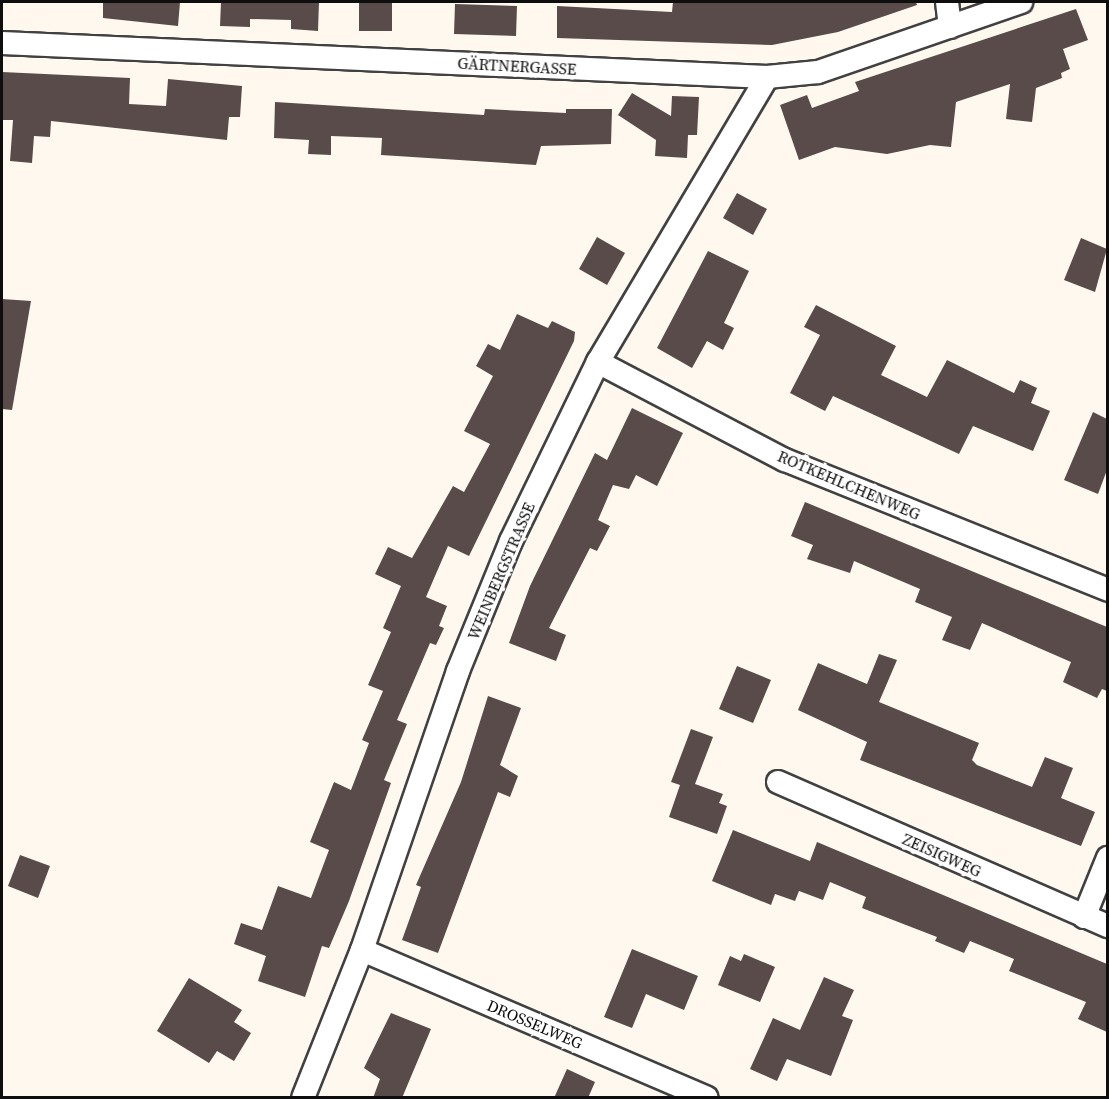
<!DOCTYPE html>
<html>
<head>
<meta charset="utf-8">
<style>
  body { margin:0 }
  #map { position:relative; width:1109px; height:1099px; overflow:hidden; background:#fff8ef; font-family:"Source Serif 4",serif }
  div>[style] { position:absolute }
  .building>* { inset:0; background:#584b4a }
  .roads { filter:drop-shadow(2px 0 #414141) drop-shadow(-2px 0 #414141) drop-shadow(0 2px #414141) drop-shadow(0 -2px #414141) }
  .minor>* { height:22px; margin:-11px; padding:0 11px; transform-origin:11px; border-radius:11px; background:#fff }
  span { translate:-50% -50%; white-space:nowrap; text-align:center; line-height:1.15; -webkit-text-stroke:6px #fff; paint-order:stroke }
  .street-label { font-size:16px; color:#0e0e0e }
  .frame { position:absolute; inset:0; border:3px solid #0e0e0e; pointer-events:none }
</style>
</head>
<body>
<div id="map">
  <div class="building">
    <i style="clip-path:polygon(103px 2px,180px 2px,178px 26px,103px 18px)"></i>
    <i style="clip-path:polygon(221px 2px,319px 2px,318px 31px,291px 29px,291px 20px,250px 19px,250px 27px,220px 26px)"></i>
    <i style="clip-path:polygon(359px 2px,392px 2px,392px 31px,359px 31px)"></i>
    <i style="clip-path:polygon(673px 2px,916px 2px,917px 5px,838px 32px,772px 45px,557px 38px,557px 6px,672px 12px)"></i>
    <i style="clip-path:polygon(455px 4px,517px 6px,516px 36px,454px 34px)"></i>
    <i style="clip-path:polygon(1076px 9px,1088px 40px,1063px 49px,1070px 69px,1061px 73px,1062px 78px,1036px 88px,1032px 122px,1006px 119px,1010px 84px,956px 102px,951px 147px,930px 145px,887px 154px,835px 147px,799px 160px,780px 105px,807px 95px,812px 108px,859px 91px,855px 82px)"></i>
    <i style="clip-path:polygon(2px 72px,130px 78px,129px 104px,166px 106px,168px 79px,242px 86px,240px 117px,229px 117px,227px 140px,51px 121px,50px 137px,34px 136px,32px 163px,10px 161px,13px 120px,2px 120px)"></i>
    <i style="clip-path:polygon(632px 93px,671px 116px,672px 96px,699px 97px,697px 135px,688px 135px,687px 158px,655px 156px,656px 140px,618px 115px)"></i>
    <i style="clip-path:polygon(275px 102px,484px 115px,485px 109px,566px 113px,566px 109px,612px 109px,611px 144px,541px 146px,536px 165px,381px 155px,382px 138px,331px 136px,331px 155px,308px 154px,309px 140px,274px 138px)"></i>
    <i style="clip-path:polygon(737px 193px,767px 209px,753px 235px,723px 218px)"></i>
    <i style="clip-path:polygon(597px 237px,625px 253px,607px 285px,579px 269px)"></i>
    <i style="clip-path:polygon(1081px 238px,1107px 249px,1095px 292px,1064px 280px)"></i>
    <i style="clip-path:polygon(708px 251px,749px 271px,724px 323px,734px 328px,723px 350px,707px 341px,692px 368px,657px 348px)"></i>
    <i style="clip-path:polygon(2px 299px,31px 301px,12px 410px,2px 409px)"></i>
    <i style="clip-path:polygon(816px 305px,896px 346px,881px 375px,927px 397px,947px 360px,1014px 393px,1020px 380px,1037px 388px,1031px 403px,1050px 411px,1033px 451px,973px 426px,959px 454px,833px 396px,825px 411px,790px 393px,820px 335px,804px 327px)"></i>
    <i style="clip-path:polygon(517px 314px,548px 328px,552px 321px,575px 332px,574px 341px,469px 556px,448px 546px,426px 597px,447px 606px,439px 626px,444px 628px,436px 645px,430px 643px,397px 720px,407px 724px,384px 780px,391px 783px,349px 901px,329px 948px,322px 946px,305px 997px,258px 981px,266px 956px,234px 944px,241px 923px,262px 930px,278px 886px,311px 898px,329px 850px,310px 842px,334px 782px,351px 790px,369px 743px,362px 740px,383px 691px,368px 685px,391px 632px,383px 628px,401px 586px,375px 574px,388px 547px,412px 558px,453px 486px,464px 492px,490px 444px,464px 431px,493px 376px,476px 366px,488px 344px,500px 350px)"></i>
    <i style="clip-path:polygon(632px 408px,683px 433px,657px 486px,636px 475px,629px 489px,613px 485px,598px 520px,610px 526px,597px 551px,590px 548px,549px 628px,566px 635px,556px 661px,509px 643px,530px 586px,595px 453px,607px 460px)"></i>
    <i style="clip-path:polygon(1093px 412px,1107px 419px,1107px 470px,1098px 494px,1064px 480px)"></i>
    <i style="clip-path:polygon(805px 502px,1107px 627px,1107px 691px,1102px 689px,1097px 698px,1063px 682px,1071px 662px,982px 623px,970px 650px,942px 640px,952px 617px,915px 602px,920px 589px,854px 561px,850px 573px,807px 559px,813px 545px,791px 536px)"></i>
    <i style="clip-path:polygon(879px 654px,897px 660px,879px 702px,979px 743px,972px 760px,977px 765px,1032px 787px,1045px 757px,1073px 768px,1061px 798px,1095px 812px,1081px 846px,860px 760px,867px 742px,798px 710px,818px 663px,867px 684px)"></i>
    <i style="clip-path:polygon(737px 666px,771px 680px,753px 723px,719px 709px)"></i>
    <i style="clip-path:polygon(488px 696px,521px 708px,500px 765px,518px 776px,510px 797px,498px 792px,438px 953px,402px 940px,421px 887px,416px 885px,461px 782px)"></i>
    <i style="clip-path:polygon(691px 729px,713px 737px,695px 784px,723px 794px,719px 803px,727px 806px,717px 834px,669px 817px,680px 785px,671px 782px)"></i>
    <i style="clip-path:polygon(733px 830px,810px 861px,817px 842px,1107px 964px,1107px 1032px,1078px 1019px,1086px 1002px,1009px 971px,1014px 959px,970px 941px,964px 953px,935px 941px,937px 937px,862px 908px,866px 897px,830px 882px,823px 900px,799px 891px,795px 901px,775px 894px,771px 905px,712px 881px)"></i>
    <i style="clip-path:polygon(20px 855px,50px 866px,38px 898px,8px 886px)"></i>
    <i style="clip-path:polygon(632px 949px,698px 976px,684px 1010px,646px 994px,632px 1028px,604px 1017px)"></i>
    <i style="clip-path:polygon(744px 954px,775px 967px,760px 1002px,718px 985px,730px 956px,741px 961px)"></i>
    <i style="clip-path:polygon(824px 977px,854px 990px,842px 1016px,853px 1020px,831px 1076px,787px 1059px,777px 1081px,750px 1069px,773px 1018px,800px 1030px)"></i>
    <i style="clip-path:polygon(189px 978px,242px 1010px,234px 1022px,251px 1033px,234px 1061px,217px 1051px,209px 1063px,157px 1031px)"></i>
    <i style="clip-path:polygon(391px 1013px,431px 1029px,402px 1098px,373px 1098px,380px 1079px,364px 1068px)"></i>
    <i style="clip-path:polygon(567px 1069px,595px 1082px,588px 1098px,554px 1098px)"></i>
  </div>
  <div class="roads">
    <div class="minor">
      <i style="left:947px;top:2px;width:25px;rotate:83deg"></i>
      <i style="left:2px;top:43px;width:766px;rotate:2.54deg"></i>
      <i style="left:767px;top:77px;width:51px;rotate:-5.6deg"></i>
      <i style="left:818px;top:72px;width:215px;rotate:-19deg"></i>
      <i style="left:598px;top:362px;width:211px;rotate:27.7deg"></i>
      <i style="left:785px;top:460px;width:348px;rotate:21.9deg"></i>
      <i style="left:778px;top:782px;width:360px;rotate:23.6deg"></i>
      <i style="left:1084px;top:917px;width:64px;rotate:-67.9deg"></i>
      <i style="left:362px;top:950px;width:375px;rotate:23.2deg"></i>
      <i style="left:303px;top:1098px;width:159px;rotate:-68.3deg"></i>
      <i style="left:362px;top:950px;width:295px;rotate:-71deg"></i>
      <i style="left:458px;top:671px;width:140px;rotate:-67.8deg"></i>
      <i style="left:511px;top:541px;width:199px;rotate:-64.1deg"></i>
      <i style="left:598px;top:362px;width:331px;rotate:-59.3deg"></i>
    </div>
  </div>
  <div class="street-label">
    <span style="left:517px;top:66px;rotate:3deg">GÄRTNERGASSE</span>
    <span style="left:849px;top:485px;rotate:23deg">ROTKEHLCHENWEG</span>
    <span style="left:501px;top:571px;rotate:-67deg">WEINBERGSTRASSE</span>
    <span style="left:942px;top:855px;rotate:24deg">ZEISIGWEG</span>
    <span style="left:535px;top:1024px;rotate:23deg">DROSSELWEG</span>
  </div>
  <div class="frame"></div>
</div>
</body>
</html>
